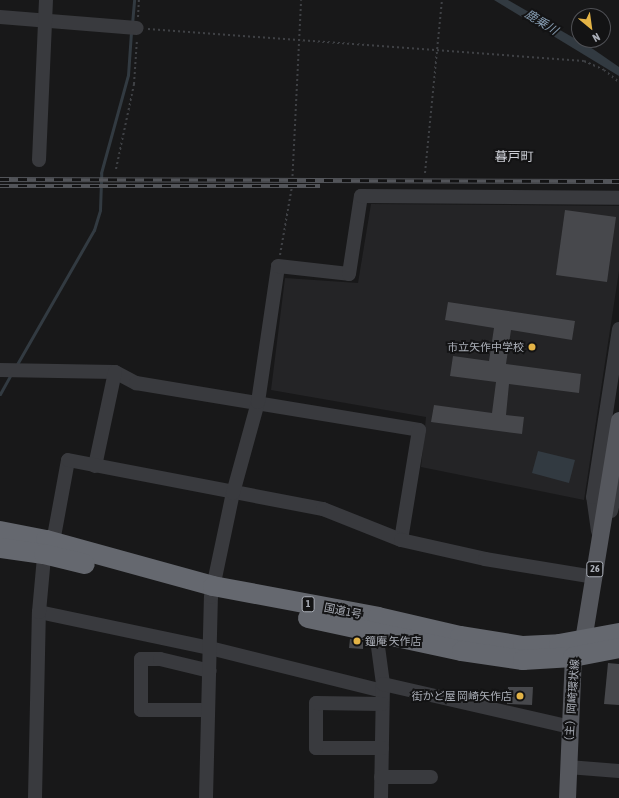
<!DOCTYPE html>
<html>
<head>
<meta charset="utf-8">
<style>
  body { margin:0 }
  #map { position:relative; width:619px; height:798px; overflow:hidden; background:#181819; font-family:"Asap Condensed","Noto Sans JP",sans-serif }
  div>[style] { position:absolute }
  .built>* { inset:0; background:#242426 }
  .water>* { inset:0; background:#323a41 }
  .stream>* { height:3px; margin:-1.5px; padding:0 1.5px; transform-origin:1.5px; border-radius:1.5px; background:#323a41 }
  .building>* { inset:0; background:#47484c }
  .path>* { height:2px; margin-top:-1px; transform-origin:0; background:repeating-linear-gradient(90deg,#3f4145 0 2px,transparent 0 5px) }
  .minor>* { height:14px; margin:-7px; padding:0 7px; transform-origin:7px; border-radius:7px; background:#393a3e }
  .major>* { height:17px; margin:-8.5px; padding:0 8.5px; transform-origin:8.5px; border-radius:8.5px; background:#55575d }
  .highway>* { height:20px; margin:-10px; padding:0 10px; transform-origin:10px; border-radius:10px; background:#65686f }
  .rail>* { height:4.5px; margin-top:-2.25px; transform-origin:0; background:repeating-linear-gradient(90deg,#131314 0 9px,#525459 0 18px); box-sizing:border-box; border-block:1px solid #525459 }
  .dots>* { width:11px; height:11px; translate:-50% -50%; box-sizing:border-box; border:2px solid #131314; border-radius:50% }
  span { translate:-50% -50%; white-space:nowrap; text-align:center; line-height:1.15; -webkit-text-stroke:4px #131314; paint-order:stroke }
  .shield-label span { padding:1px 3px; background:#131314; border:1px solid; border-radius:3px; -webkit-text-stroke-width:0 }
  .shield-label { font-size:10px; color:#abafb8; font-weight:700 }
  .poi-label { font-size:11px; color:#abafb8 }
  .right { translate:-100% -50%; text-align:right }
  .left { translate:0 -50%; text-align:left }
  .street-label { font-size:11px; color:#abafb8 }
  .water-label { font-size:12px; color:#859bb0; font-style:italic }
  .quarter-label { font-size:13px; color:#ccced5 }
  .north { position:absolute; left:571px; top:8px; width:40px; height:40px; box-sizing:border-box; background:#131314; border:1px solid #505156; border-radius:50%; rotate:151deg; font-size:11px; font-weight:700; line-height:16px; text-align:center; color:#abafb8 }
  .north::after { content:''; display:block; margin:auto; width:14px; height:18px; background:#e3b346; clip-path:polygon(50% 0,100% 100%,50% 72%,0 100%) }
</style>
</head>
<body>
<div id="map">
  <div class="built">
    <i style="clip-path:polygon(371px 204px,619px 206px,619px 271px,584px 500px,421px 467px,426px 417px,271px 390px,285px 278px,358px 283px)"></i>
  </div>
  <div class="water">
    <i style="clip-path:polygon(494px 0,508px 0,593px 49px,619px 67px,619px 76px)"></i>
    <i style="clip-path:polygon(538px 451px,575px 460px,569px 483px,532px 473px)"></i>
  </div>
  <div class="stream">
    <i style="left:132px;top:24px;width:24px;rotate:-85deg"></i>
    <i style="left:16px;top:366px;width:157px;rotate:-60.2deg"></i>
    <i style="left:94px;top:230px;width:21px;rotate:-73deg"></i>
    <i style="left:100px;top:210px;width:37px;rotate:-88deg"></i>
    <i style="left:101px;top:173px;width:102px;rotate:-74.6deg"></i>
    <i style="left:128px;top:75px;width:43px;rotate:-86deg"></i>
    <i style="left:0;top:394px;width:21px;rotate:-61deg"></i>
  </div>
  <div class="building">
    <i style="clip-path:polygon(565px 210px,616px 217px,607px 282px,556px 275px)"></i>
    <i style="clip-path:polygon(448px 302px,575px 321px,572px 340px,511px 330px,506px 364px,581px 374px,579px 393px,509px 384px,506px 415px,524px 417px,522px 434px,431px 422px,434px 405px,492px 413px,496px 382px,450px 376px,453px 356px,489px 361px,494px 328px,445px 320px)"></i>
    <i style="clip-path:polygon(350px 639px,363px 642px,363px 649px,349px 648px)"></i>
    <i style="clip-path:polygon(608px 663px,619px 664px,619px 705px,604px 704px)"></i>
    <i style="clip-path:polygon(508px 687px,533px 687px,532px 705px,507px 704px)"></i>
  </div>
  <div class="path">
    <i style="left:138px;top:17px;width:17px;rotate:-87deg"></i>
    <i style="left:148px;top:29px;width:437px;rotate:4.2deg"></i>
    <i style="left:584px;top:61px;width:22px;rotate:24deg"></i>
    <i style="left:604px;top:70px;width:19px;rotate:39deg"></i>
    <i style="left:116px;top:169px;width:87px;rotate:-78deg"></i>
    <i style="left:134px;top:84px;width:45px;rotate:-86.2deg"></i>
    <i style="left:425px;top:173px;width:174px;rotate:-84.4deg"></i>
    <i style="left:280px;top:255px;width:70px;rotate:-80.1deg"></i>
    <i style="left:292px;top:186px;width:186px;rotate:-87.2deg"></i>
  </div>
  <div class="minor">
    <i style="left:0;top:17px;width:137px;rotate:4.6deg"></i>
    <i style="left:39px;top:160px;width:160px;rotate:-87.5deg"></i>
    <i style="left:0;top:370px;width:115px;rotate:1deg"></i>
    <i style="left:115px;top:372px;width:24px;rotate:28deg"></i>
    <i style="left:136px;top:383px;width:287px;rotate:9.4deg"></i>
    <i style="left:419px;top:430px;width:111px;rotate:99.3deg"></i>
    <i style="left:95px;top:466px;width:96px;rotate:-78deg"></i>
    <i style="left:611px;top:511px;width:36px;rotate:-77deg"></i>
    <i style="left:598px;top:531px;width:34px;rotate:-98deg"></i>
    <i style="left:593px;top:497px;width:170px;rotate:-81.2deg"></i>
    <i style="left:53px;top:542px;width:83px;rotate:-79.6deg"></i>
    <i style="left:68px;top:460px;width:260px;rotate:10.9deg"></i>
    <i style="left:323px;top:509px;width:84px;rotate:21.7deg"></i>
    <i style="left:401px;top:540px;width:86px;rotate:12.7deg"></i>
    <i style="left:485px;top:559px;width:110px;rotate:9.4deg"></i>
    <i style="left:39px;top:612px;width:175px;rotate:11.9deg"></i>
    <i style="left:210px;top:648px;width:178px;rotate:14deg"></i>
    <i style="left:377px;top:624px;width:8px;rotate:97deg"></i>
    <i style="left:376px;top:632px;width:52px;rotate:82.3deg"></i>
    <i style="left:383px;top:684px;width:114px;rotate:91deg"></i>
    <i style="left:383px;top:684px;width:193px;rotate:12.9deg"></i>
    <i style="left:207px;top:710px;width:66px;rotate:180deg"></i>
    <i style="left:141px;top:710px;width:51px;rotate:-90deg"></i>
    <i style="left:141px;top:659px;width:19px"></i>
    <i style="left:160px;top:659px;width:51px;rotate:13.5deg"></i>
    <i style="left:382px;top:748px;width:66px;rotate:180deg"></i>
    <i style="left:316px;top:748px;width:45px;rotate:-90deg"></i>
    <i style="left:316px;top:703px;width:66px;rotate:0.9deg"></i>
    <i style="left:568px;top:767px;width:51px;rotate:4.5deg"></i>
    <i style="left:381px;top:777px;width:50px"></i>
    <i style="left:35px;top:798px;width:186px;rotate:-88.8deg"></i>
    <i style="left:39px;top:612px;width:66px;rotate:-84.8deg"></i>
    <i style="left:206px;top:798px;width:201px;rotate:-88.6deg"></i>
    <i style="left:211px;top:597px;width:106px;rotate:-78.1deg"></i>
    <i style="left:233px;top:493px;width:94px;rotate:-74.6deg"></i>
    <i style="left:258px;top:402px;width:137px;rotate:-81.6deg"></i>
    <i style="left:278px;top:266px;width:71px;rotate:6.4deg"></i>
    <i style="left:349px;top:274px;width:79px;rotate:-81.3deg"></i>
    <i style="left:361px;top:196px;width:258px;rotate:0.4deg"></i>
  </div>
  <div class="major">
    <i style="left:567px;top:798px;width:141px;rotate:-87.6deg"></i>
    <i style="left:573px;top:657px;width:20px;rotate:-60deg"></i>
    <i style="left:583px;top:640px;width:223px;rotate:-80.7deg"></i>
  </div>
  <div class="highway">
    <i style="left:0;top:531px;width:47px;rotate:11.1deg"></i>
    <i style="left:46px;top:540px;width:173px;rotate:15.4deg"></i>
    <i style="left:213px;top:586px;width:168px;rotate:10.6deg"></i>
    <i style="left:378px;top:617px;width:84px;rotate:13deg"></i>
    <i style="left:460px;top:636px;width:64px;rotate:9deg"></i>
    <i style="left:523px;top:646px;width:36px;rotate:-3deg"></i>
    <i style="left:559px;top:644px;width:61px;rotate:-10.4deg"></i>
    <i style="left:0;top:548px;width:44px;rotate:7.8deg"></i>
    <i style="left:44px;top:554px;width:42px;rotate:13.7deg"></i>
    <i style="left:308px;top:618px;width:157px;rotate:12.1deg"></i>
    <i style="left:462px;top:651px;width:62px;rotate:8.4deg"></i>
    <i style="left:523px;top:660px;width:50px;rotate:-3.4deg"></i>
    <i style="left:573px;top:657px;width:47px;rotate:-11.1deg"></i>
  </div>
  <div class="rail">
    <i style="left:0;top:179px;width:619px;rotate:0.19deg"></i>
    <i style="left:0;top:186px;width:320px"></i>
  </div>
  <div class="dots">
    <i style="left:532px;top:347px;background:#e3b346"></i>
    <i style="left:357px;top:641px;background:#e3b346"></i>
    <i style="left:520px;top:696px;background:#e3b346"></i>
  </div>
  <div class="shield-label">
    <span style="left:595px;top:569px">26</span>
    <span style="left:308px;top:604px">1</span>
  </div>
  <div class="poi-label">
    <span class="right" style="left:524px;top:347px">市立矢作中学校</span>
    <span class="left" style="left:365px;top:641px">鐘庵 矢作店</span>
    <span class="right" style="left:512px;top:696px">街かど屋 岡崎矢作店</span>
  </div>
  <div class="street-label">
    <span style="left:343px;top:611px;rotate:11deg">国道1号</span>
    <span style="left:572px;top:703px;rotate:-86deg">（主）岡崎環状線</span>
  </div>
  <div class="water-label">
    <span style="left:541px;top:23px;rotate:32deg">鹿乗川</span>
  </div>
  <div class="quarter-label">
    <span style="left:514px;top:157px">暮戸町</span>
  </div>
  <div class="north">N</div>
</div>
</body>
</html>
